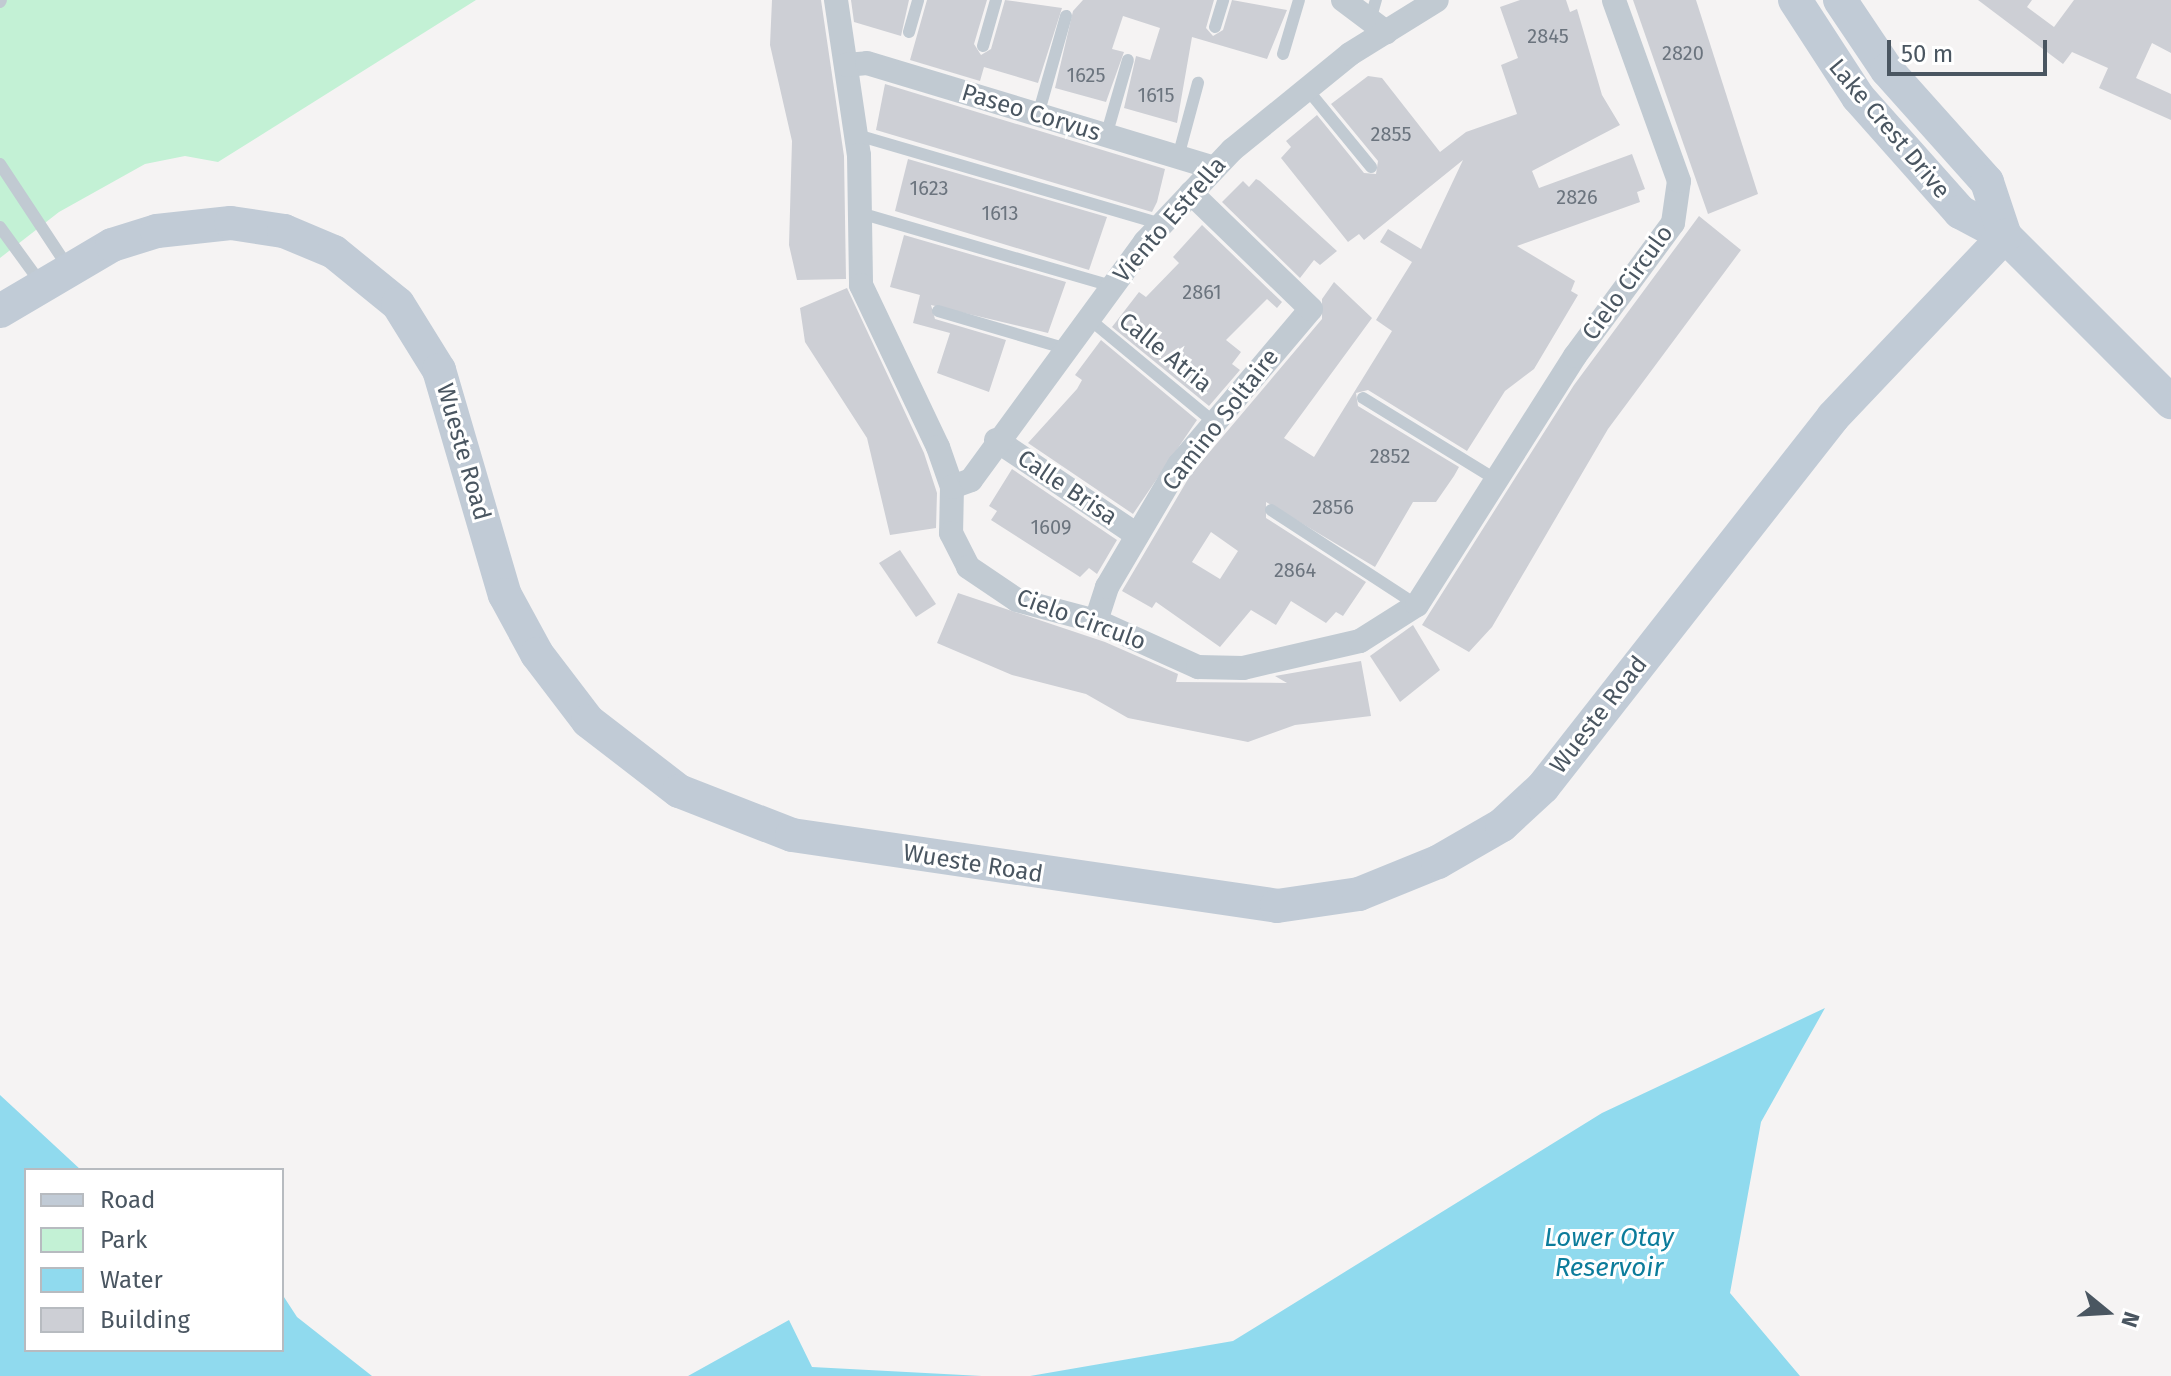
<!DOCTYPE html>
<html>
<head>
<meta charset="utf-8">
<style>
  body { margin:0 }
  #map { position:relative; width:2171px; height:1376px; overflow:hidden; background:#f5f3f3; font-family:"Fira Sans",sans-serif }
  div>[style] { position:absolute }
  .green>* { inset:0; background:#c3f1d5 }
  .water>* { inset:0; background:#90daee }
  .building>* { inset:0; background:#cdcfd5 }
  .lane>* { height:12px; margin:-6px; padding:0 6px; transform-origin:6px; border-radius:6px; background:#c1cad2 }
  .street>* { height:24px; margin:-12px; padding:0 12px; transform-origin:12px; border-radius:12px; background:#c1cad2 }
  .secondary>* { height:34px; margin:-17px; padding:0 17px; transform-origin:17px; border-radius:17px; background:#c1cbd6 }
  span { translate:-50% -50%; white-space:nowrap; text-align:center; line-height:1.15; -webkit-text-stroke:6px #fff; paint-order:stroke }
  .number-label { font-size:20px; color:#6b747e }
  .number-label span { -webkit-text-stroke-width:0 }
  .street-label { font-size:24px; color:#4a5661 }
  .water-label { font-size:26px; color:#0c7c9b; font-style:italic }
  .legend { position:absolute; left:24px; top:1168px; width:260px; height:184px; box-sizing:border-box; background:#fff; border:2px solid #b7bbc0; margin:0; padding:10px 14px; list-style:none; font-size:24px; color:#4a5661 }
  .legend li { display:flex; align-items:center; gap:16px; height:40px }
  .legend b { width:40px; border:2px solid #b7bbc0 }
  .north { position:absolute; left:2067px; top:1272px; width:80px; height:80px; -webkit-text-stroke:6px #fff; paint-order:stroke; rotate:108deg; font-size:22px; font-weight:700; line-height:32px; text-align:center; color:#4a5661 }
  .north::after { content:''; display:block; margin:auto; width:28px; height:36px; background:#4a5661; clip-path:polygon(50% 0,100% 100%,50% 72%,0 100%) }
  .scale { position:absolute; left:1887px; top:40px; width:160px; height:36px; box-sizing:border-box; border:4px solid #4a5661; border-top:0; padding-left:10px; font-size:24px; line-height:28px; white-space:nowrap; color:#4a5661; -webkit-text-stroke:6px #fff; paint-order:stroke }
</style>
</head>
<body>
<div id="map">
  <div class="green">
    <i style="clip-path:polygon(0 0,476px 0,218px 162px,185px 156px,145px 164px,59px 212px,0 258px)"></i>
  </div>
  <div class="water">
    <i style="clip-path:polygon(1825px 1008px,1761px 1122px,1730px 1293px,1800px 1376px,1030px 1376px,1233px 1341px,1602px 1113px)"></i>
    <i style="clip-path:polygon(0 1095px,81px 1170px,26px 1170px,26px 1350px,282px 1350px,282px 1294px,297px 1317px,372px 1376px,0 1376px)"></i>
    <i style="clip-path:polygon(789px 1320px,812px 1367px,982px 1376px,688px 1376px)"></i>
  </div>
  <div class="building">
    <i style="clip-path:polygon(772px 0,821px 0,844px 156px,846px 279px,797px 280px,789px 245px,792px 141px,770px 45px)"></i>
    <i style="clip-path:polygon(851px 0,909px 0,901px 36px,854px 22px)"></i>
    <i style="clip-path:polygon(927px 0,987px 0,974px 44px,981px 55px,991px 49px,1005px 0,1062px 8px,1038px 83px,984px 67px,980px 81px,910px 60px)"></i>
    <i style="clip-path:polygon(1083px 0,1214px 0,1206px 28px,1213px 36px,1223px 30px,1232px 0,1287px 10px,1267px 59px,1192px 37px,1177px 123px,1124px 108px,1136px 56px,1150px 60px,1160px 28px,1123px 16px,1112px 49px,1124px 52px,1106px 102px,1055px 88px,1073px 11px)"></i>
    <i style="clip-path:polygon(evenodd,1520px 0,1566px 0,1570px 12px,1577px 9px,1602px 95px,1620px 125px,1532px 171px,1539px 188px,1632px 154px,1645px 189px,1637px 192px,1640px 202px,1517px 246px,1575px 281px,1571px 291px,1578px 295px,1534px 369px,1505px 391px,1467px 451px,1368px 390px,1356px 393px,1358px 406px,1459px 467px,1454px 476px,1436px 502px,1413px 502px,1375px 567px,1266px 502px,1266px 518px,1366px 582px,1343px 616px,1336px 612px,1326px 623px,1291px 601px,1276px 625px,1251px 610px,1220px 647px,1156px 602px,1152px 608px,1122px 591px,1191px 474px,1322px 319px,1322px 299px,1334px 282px,1372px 318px,1284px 438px,1314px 457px,1392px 331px,1376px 320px,1412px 262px,1380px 242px,1388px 229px,1421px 249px,1463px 160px,1364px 240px,1359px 234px,1348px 242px,1281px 158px,1291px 147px,1286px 141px,1317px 115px,1364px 173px,1376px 174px,1378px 161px,1331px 104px,1368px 76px,1382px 78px,1440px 152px,1466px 132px,1517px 114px,1501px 65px,1518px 58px,1500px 7px,1520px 0,1211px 532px,1238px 551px,1220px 579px,1192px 562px,1211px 532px)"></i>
    <i style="clip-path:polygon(1633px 0,1696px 0,1758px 194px,1708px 214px)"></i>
    <i style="clip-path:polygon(1978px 0,2032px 0,2027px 7px,2054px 27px,2074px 0,2171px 0,2171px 53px,2152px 43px,2136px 78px,2171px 94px,2171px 120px,2099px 88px,2108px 68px,2072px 52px,2063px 64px)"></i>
    <i style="clip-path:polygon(885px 84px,1165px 169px,1157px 202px,1152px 212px,876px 130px)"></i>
    <i style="clip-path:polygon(908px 159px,1107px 217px,1089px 270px,895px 211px)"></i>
    <i style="clip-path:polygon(1256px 179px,1260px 181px,1337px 251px,1320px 265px,1314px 260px,1300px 278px,1222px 202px,1243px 181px,1249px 187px)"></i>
    <i style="clip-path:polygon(1699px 216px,1741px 250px,1608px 429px,1492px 627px,1469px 652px,1422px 625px,1574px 385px)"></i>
    <i style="clip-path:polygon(1202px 225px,1282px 302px,1277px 308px,1267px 299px,1226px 340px,1241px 352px,1232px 364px,1240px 370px,1209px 406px,1112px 327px,1139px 292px,1146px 297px,1179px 263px,1173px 257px)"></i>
    <i style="clip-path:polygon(904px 235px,1066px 282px,1048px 333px,931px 305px,935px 319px,1006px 340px,989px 392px,937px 373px,950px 333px,913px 323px,920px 295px,890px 287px)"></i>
    <i style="clip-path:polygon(847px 288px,924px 453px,937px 493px,936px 528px,890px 535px,867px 438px,805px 342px,800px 308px)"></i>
    <i style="clip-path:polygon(1101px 340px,1197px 420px,1133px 514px,1028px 443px,1077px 389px,1082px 380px,1075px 375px)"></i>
    <i style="clip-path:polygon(1012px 469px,1117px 540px,1097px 574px,1089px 568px,1080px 577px,991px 520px,997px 511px,989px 506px)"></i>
    <i style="clip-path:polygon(900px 550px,936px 604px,916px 617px,879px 563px)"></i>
    <i style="clip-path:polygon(958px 593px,1105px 642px,1178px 674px,1176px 682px,1287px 683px,1275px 676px,1361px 661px,1371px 716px,1295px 725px,1248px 742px,1128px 718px,1086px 694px,1012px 675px,937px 643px)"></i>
    <i style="clip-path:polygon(1413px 625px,1440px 670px,1400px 702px,1370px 656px)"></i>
  </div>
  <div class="lane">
    <i style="left:0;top:2px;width:2px;rotate:-63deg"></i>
    <i style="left:1371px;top:17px;width:18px;rotate:-74deg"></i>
    <i style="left:1215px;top:27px;width:28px;rotate:-73deg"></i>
    <i style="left:909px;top:32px;width:33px;rotate:-74deg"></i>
    <i style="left:983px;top:46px;width:48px;rotate:-74.2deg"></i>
    <i style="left:1283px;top:54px;width:56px;rotate:-73.5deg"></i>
    <i style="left:1307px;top:89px;width:101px;rotate:50.6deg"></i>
    <i style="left:1038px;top:115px;width:103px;rotate:-74.2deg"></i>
    <i style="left:857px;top:135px;width:318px;rotate:16.3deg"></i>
    <i style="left:1106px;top:136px;width:79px;rotate:-73.9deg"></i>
    <i style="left:1178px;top:157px;width:77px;rotate:-74.9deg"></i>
    <i style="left:0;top:164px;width:123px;rotate:56.6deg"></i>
    <i style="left:860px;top:213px;width:262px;rotate:16.2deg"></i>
    <i style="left:0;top:227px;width:68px;rotate:54deg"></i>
    <i style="left:938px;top:311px;width:131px;rotate:16.4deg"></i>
    <i style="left:1088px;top:318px;width:165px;rotate:39.6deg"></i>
    <i style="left:1363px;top:398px;width:157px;rotate:31.5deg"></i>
    <i style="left:1271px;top:510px;width:174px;rotate:33.1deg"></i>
  </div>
  <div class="street">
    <i style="left:836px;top:0;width:157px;rotate:81.6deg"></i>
    <i style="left:859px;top:155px;width:130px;rotate:89.1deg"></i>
    <i style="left:861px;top:285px;width:179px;rotate:64.6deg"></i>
    <i style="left:938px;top:447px;width:42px;rotate:70.7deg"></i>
    <i style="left:952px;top:487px;width:46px;rotate:91.2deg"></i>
    <i style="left:951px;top:533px;width:38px;rotate:63deg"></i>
    <i style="left:968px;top:567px;width:59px;rotate:34deg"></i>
    <i style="left:1017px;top:600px;width:82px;rotate:14.9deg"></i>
    <i style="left:1096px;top:621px;width:112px;rotate:24.3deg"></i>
    <i style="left:1198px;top:667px;width:45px;rotate:1.3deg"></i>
    <i style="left:1243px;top:668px;width:120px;rotate:-13deg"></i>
    <i style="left:1360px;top:641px;width:67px;rotate:-32.3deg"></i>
    <i style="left:1417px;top:605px;width:295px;rotate:-57.6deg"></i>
    <i style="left:1575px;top:356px;width:165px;rotate:-53.6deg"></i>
    <i style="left:1673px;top:223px;width:42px;rotate:-81.9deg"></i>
    <i style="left:1679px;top:181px;width:192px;rotate:-109.8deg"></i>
    <i style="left:1343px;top:0;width:54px;rotate:36.7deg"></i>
    <i style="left:846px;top:65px;width:21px;rotate:-5deg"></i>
    <i style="left:867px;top:63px;width:363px;rotate:16.8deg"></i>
    <i style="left:996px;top:440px;width:170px;rotate:34deg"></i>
    <i style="left:952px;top:487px;width:20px;rotate:-20deg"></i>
    <i style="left:971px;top:480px;width:295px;rotate:-53.8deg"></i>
    <i style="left:1145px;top:242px;width:127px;rotate:-46.6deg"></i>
    <i style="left:1232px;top:150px;width:152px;rotate:-39.1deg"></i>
    <i style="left:1350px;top:54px;width:102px;rotate:-31.8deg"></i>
    <i style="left:1096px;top:621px;width:36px;rotate:-72deg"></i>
    <i style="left:1107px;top:587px;width:142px;rotate:-59.5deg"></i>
    <i style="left:1179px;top:465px;width:204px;rotate:-49.8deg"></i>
    <i style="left:1311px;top:309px;width:167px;rotate:-136deg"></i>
  </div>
  <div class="secondary">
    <i style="left:1795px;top:0;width:116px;rotate:57deg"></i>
    <i style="left:1858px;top:97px;width:154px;rotate:48.4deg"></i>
    <i style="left:1960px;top:212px;width:51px;rotate:28.1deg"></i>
    <i style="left:2005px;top:236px;width:235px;rotate:45deg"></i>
    <i style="left:1840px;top:0;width:84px;rotate:56.1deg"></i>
    <i style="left:1887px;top:70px;width:150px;rotate:48.2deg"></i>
    <i style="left:1987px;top:182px;width:57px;rotate:71.6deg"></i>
    <i style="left:0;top:311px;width:130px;rotate:-30.5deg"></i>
    <i style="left:112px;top:245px;width:47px;rotate:-17.3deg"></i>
    <i style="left:157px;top:231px;width:74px;rotate:-6.2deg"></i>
    <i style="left:231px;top:223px;width:54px;rotate:8.6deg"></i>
    <i style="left:284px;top:231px;width:54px;rotate:22.8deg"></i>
    <i style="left:334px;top:252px;width:82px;rotate:39.1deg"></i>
    <i style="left:398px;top:304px;width:78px;rotate:58.2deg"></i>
    <i style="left:439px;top:370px;width:234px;rotate:73.7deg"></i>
    <i style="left:505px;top:595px;width:67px;rotate:61.5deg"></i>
    <i style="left:537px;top:654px;width:84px;rotate:52.7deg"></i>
    <i style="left:588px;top:721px;width:115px;rotate:37.6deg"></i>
    <i style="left:679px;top:791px;width:121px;rotate:21.3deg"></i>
    <i style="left:792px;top:835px;width:490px;rotate:8.3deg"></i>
    <i style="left:1277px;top:906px;width:83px;rotate:-8.3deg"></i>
    <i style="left:1359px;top:894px;width:85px;rotate:-22.1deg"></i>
    <i style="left:1438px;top:862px;width:74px;rotate:-30deg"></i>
    <i style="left:1502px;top:825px;width:56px;rotate:-42.8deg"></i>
    <i style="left:1543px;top:787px;width:470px;rotate:-51.9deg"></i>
    <i style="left:1833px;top:417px;width:250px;rotate:-46.5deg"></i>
  </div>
  <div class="number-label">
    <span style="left:1548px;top:36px">2845</span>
    <span style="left:1683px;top:53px">2820</span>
    <span style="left:1086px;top:75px">1625</span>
    <span style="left:1156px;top:95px">1615</span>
    <span style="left:1391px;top:134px">2855</span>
    <span style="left:929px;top:188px">1623</span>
    <span style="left:1577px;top:197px">2826</span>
    <span style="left:1000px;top:213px">1613</span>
    <span style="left:1202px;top:292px">2861</span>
    <span style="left:1390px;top:456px">2852</span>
    <span style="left:1333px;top:507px">2856</span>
    <span style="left:1051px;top:527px">1609</span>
    <span style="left:1295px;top:570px">2864</span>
  </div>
  <div class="street-label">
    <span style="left:1031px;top:113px;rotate:17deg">Paseo Corvus</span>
    <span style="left:1889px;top:129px;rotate:50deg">Lake Crest Drive</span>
    <span style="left:1170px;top:220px;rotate:-49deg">Viento Estrella</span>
    <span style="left:1628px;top:283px;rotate:-54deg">Cielo Circulo</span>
    <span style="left:1165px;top:353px;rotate:39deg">Calle Atria</span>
    <span style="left:1221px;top:420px;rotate:-52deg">Camino Soltaire</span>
    <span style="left:463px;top:452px;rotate:74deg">Wueste Road</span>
    <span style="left:1067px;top:488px;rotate:34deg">Calle Brisa</span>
    <span style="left:1081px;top:620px;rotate:20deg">Cielo Circulo</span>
    <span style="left:1599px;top:715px;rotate:-52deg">Wueste Road</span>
    <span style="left:973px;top:864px;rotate:9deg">Wueste Road</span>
  </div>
  <div class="water-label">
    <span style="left:1609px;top:1253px">Lower Otay<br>Reservoir</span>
  </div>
  <ul class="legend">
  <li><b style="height:10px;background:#c1cbd6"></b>Road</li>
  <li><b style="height:22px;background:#c3f1d5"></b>Park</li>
  <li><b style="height:22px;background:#90daee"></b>Water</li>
  <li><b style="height:22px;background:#cdcfd5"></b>Building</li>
  </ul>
  <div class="north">N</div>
  <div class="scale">50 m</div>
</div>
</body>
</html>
